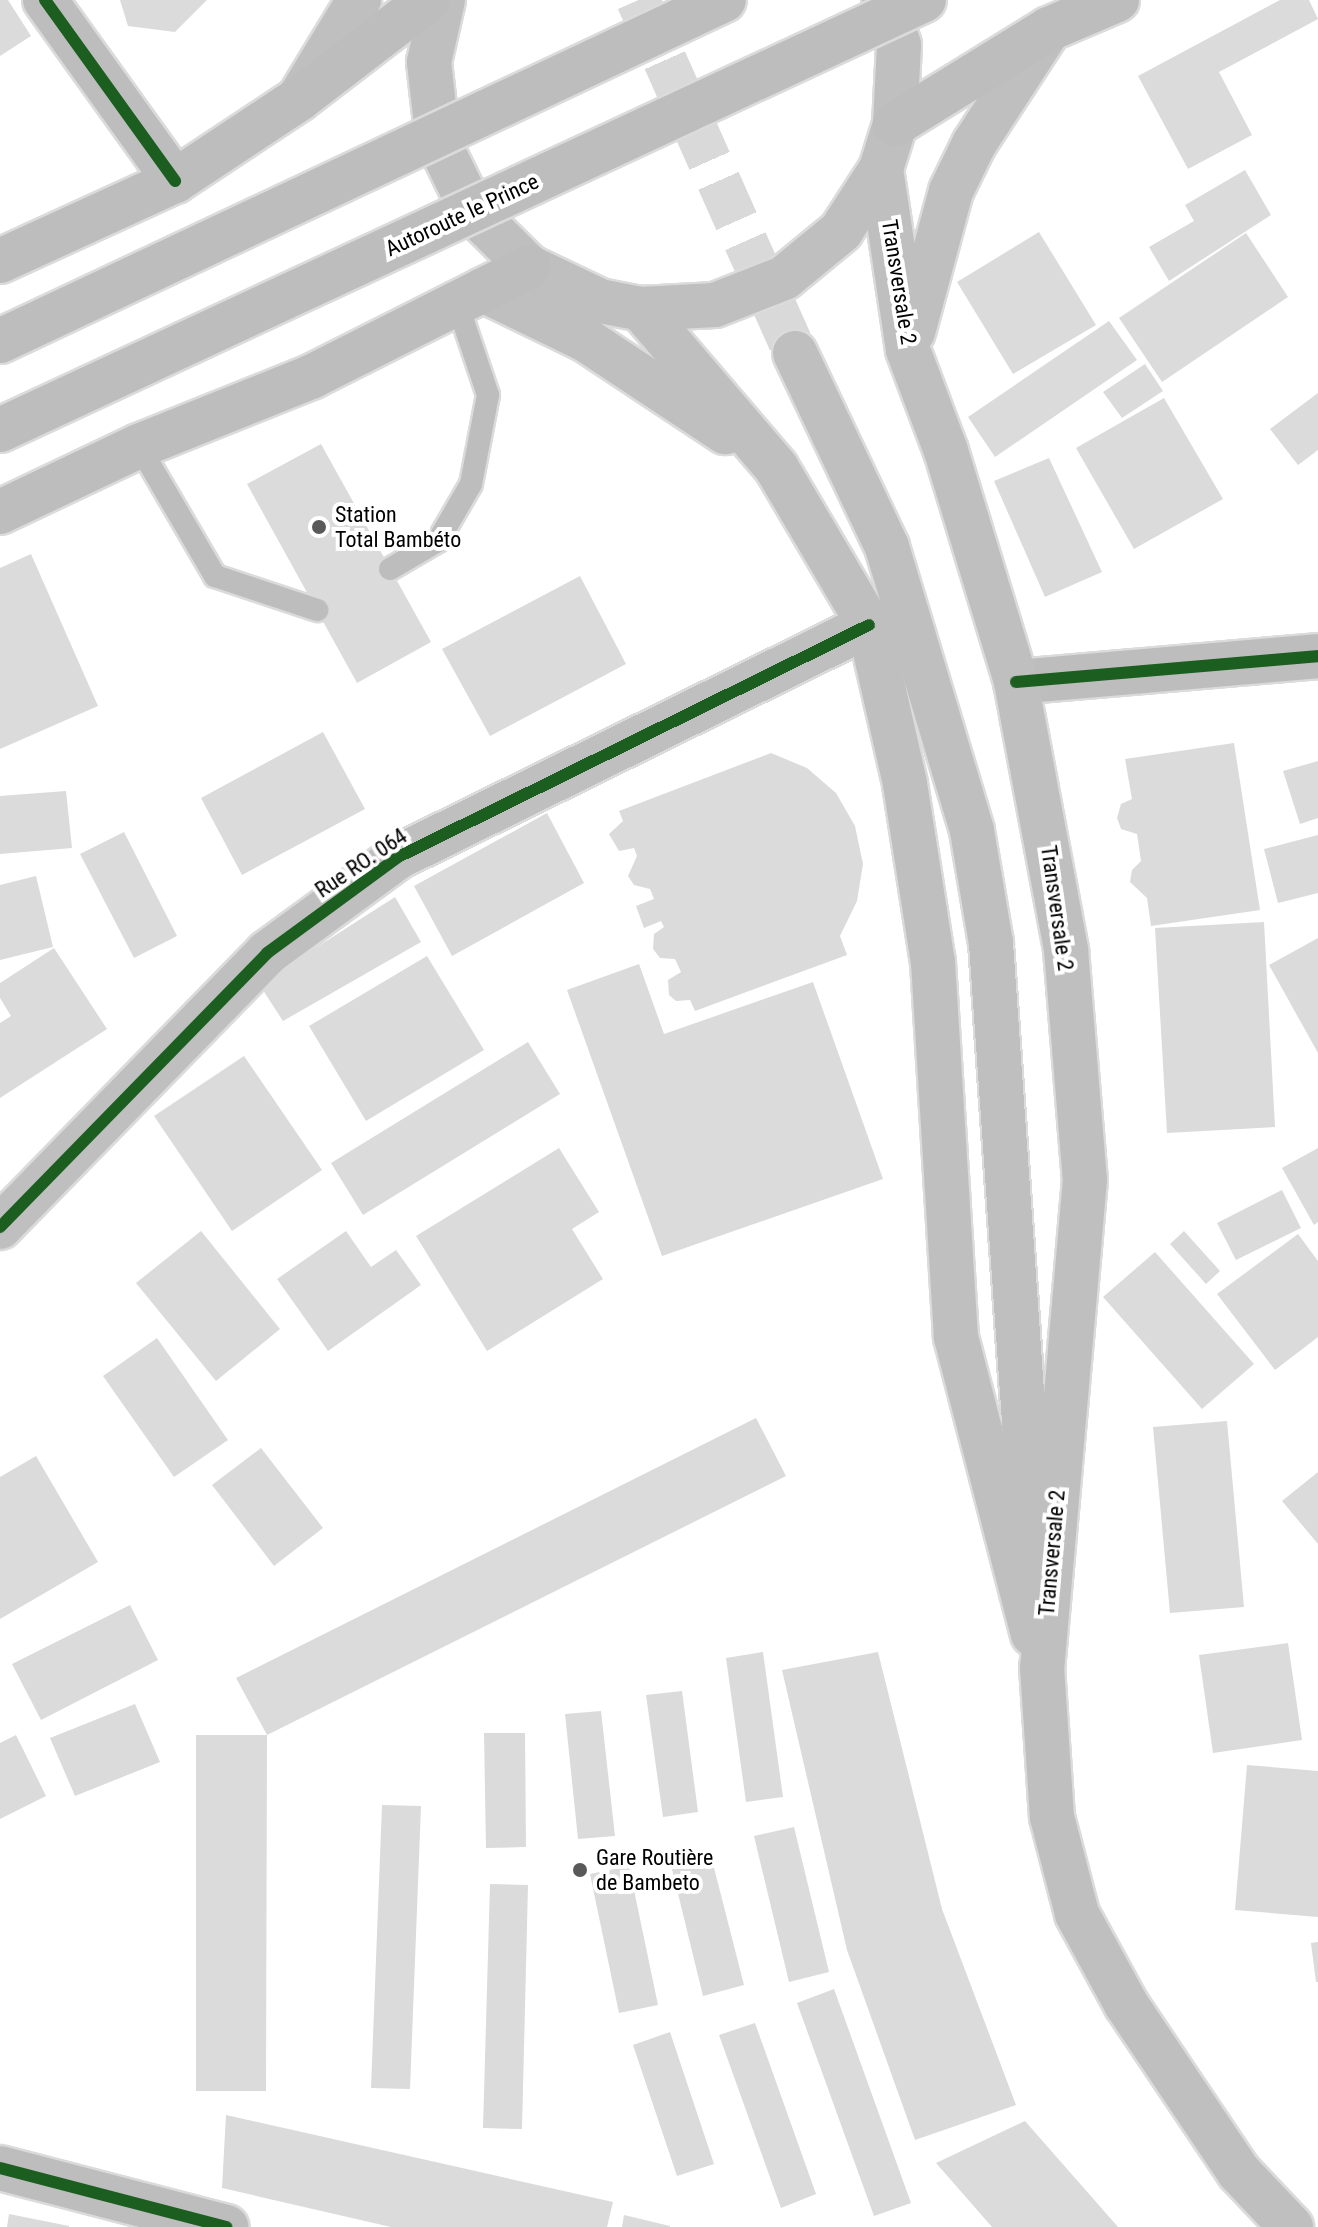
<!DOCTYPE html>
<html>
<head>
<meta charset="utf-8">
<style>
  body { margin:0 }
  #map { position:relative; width:1318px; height:2227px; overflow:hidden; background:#fff; font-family:"Roboto Condensed",sans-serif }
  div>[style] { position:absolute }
  .building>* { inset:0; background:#dbdbdb }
  .secondary-tunnel>* { height:44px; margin-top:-22px; transform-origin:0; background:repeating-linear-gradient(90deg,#d9d9d9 0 44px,transparent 0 66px) }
  .roads { filter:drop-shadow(2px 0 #dbdbdb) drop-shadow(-2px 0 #dbdbdb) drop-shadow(0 2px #dbdbdb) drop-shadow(0 -2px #dbdbdb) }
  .lane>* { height:22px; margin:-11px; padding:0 11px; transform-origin:11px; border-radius:11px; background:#bdbdbd }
  .street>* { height:44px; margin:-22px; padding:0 22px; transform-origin:22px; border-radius:22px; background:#bdbdbd }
  .secondary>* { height:44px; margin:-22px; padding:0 22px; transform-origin:22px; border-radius:22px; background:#bfbfbf }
  .primary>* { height:44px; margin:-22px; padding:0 22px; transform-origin:22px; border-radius:22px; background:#bdbdbd }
  .bridges { filter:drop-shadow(2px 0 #dbdbdb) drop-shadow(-2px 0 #dbdbdb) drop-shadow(0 2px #dbdbdb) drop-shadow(0 -2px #dbdbdb) }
  .primary-bridge>* { height:44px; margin:-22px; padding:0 22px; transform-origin:22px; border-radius:22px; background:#bdbdbd }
  .cycleway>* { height:12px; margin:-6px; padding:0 6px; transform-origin:6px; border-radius:6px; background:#1b5e20 }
  .dots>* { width:22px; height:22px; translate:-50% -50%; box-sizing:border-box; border:4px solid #fff; border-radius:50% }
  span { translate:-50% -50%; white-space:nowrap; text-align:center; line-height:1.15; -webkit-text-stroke:8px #fff; paint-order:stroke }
  .street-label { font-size:22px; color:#000 }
  .poi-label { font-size:22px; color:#000 }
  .left { translate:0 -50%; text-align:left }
</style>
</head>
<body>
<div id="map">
  <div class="building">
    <i style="clip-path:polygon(0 0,8px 0,31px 36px,0 56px)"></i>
    <i style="clip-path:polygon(120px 0,207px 0,175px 32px,128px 26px)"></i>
    <i style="clip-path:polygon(1280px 0,1309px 0,1318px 19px,1219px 72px,1252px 135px,1188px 169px,1138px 76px)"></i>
    <i style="clip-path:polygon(1245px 170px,1271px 215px,1169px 281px,1149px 247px,1194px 221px,1185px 205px)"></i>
    <i style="clip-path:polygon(1039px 232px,1096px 325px,1013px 374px,957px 282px)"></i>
    <i style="clip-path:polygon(1246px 233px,1288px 297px,1162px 382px,1119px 318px)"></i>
    <i style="clip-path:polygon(1109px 321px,1137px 360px,995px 457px,968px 417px)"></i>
    <i style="clip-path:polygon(1145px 364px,1163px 391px,1122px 418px,1103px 392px)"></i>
    <i style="clip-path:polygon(1318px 393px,1318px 450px,1298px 465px,1270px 429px)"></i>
    <i style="clip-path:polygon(1164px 398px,1223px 499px,1134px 549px,1076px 448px)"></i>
    <i style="clip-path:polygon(321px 444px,431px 642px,357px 683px,247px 484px)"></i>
    <i style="clip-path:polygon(1049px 458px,1102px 572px,1045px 597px,994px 481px)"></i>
    <i style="clip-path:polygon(31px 554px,98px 706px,0 749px,0 568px)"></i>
    <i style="clip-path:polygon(580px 576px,626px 664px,490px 736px,442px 649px)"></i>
    <i style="clip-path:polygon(323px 732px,365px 809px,242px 875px,201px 798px)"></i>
    <i style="clip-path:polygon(1234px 743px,1260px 910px,1151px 926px,1147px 898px,1130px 882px,1132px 870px,1141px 861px,1137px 834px,1121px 829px,1117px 818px,1121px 804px,1132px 799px,1125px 759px)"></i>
    <i style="clip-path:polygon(771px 753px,807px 768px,836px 793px,855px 826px,863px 864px,857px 901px,840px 936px,847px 955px,695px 1011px,690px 1000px,676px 1001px,669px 995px,668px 980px,681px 972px,675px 959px,660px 958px,653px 949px,654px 934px,664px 927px,661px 921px,644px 928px,636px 906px,654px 899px,650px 889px,634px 885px,628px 876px,637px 856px,634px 848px,619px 851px,609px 834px,623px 821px,619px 811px)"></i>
    <i style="clip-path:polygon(1318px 761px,1318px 818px,1300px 824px,1283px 771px)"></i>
    <i style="clip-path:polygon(66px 791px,72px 848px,0 854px,0 796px)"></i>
    <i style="clip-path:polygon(547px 813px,584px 883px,452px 956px,414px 886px)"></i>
    <i style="clip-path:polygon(124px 832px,177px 936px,134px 958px,80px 854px)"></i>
    <i style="clip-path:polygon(1318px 835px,1318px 893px,1278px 903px,1264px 849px)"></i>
    <i style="clip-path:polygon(36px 876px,53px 947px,0 960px,0 885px)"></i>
    <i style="clip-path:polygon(395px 897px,421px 942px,283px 1021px,259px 984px)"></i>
    <i style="clip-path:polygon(1264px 922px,1275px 1127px,1167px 1133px,1155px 928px)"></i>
    <i style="clip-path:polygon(1318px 938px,1318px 1053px,1269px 965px)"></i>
    <i style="clip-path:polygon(54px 948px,107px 1029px,0 1098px,0 1023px,11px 1016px,0 998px,0 983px)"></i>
    <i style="clip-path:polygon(427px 956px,484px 1050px,366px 1121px,309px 1026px)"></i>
    <i style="clip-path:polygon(639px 964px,664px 1034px,813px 982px,883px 1179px,662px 1256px,567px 990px)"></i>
    <i style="clip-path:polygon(528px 1042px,560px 1094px,363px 1215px,331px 1163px)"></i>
    <i style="clip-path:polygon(244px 1056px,322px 1170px,232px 1231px,154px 1116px)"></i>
    <i style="clip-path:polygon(559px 1148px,599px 1212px,572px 1229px,603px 1279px,487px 1351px,416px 1236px)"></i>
    <i style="clip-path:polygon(1318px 1148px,1318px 1222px,1314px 1225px,1282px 1168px)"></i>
    <i style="clip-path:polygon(1282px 1190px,1301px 1228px,1236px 1260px,1217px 1223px)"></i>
    <i style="clip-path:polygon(201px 1231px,280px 1329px,216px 1381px,136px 1283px)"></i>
    <i style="clip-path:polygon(346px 1231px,371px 1267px,396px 1250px,421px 1285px,328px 1351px,277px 1279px)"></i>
    <i style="clip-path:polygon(1184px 1231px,1220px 1271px,1206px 1284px,1170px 1244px)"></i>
    <i style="clip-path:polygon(1298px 1234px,1318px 1261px,1318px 1337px,1275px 1370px,1217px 1294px)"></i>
    <i style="clip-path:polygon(1155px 1252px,1254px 1364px,1202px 1409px,1103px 1297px)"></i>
    <i style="clip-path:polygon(157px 1338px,228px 1440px,174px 1477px,103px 1376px)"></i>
    <i style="clip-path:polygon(756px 1418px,786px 1476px,267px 1735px,266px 2091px,196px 2091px,196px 1735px,267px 1735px,236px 1678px)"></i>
    <i style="clip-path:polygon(1227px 1421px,1244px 1607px,1170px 1613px,1153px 1427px)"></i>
    <i style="clip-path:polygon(261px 1448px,323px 1528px,274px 1566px,212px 1485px)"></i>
    <i style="clip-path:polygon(36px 1456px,98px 1562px,0 1619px,0 1477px)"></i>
    <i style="clip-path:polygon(1318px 1472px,1318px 1544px,1282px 1501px)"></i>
    <i style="clip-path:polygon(130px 1605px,158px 1660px,41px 1720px,12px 1664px)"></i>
    <i style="clip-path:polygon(1288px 1643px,1302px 1740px,1213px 1753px,1199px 1655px)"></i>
    <i style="clip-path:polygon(763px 1652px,783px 1797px,746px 1802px,726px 1658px)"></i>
    <i style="clip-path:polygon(878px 1652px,942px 1909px,1016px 2105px,915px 2140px,847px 1950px,782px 1670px)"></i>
    <i style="clip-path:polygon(682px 1691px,698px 1812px,663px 1817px,646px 1695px)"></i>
    <i style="clip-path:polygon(135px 1704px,160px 1762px,75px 1796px,50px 1738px)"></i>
    <i style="clip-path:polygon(601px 1711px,615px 1836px,578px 1839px,565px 1714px)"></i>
    <i style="clip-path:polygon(484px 1733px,525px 1733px,526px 1847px,486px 1848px)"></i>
    <i style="clip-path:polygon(16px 1735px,46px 1796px,0 1819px,0 1743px)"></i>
    <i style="clip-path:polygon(1247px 1765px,1318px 1771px,1318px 1917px,1235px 1910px)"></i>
    <i style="clip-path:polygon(382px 1805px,421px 1806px,410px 2089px,371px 2088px)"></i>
    <i style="clip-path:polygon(794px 1827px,829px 1972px,789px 1982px,754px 1836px)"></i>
    <i style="clip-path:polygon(711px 1856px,744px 1985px,703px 1996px,671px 1865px)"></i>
    <i style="clip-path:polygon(629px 1866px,658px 2005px,619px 2013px,590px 1874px)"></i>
    <i style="clip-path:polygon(490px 1884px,528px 1885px,522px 2129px,483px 2128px)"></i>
    <i style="clip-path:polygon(1318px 1942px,1318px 1982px,1316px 1982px,1311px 1943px)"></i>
    <i style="clip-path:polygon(834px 1989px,911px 2203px,874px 2216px,797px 2003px)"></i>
    <i style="clip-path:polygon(755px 2023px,816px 2194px,781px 2208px,719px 2035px)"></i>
    <i style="clip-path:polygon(670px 2032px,714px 2164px,677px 2176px,633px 2045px)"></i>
    <i style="clip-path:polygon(226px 2115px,613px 2202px,607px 2227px,391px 2227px,222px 2188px)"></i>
    <i style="clip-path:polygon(1025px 2121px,1118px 2227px,992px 2227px,936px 2163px)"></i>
    <i style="clip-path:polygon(9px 2214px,69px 2226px,69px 2227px,7px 2227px)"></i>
    <i style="clip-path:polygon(624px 2215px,670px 2226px,670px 2227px,622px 2227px)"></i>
  </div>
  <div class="secondary-tunnel">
    <i style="left:638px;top:0;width:386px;rotate:66deg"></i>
  </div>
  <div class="roads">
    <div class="lane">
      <i style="left:139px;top:446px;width:151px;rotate:59.7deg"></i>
      <i style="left:215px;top:576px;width:108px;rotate:18.4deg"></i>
      <i style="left:390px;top:569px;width:56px;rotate:-30.3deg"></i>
      <i style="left:438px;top:541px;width:66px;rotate:-59.9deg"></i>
      <i style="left:471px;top:484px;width:91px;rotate:-79.2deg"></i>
      <i style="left:488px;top:395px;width:97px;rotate:-108.6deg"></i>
    </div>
    <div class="street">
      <i style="left:45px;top:0;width:223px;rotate:54.3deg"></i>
      <i style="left:1016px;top:682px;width:303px;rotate:-4.9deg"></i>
      <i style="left:0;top:2168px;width:234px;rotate:14.6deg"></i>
    </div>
    <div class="secondary">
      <i style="left:443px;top:0;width:64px;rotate:102.7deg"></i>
      <i style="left:429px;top:62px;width:80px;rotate:83.5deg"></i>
      <i style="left:438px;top:141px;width:78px;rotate:64.1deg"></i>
      <i style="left:472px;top:211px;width:80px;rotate:44.5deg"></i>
      <i style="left:529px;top:267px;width:79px;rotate:25.6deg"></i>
      <i style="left:600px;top:301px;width:42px;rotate:11deg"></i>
      <i style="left:641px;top:309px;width:74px;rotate:-3.1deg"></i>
      <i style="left:715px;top:305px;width:74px;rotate:-21.4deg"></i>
      <i style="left:784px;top:278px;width:74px;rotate:-39.5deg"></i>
      <i style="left:841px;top:231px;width:74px;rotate:-57.2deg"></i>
      <i style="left:881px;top:169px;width:47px;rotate:-72.7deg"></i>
      <i style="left:895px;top:124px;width:79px;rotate:-87.1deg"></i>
      <i style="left:899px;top:45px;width:47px;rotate:-108.4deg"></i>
      <i style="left:300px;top:97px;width:114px;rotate:-58.7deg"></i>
      <i style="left:881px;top:169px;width:183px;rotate:81.5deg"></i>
      <i style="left:908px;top:350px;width:108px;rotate:69.4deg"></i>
      <i style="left:946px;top:451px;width:241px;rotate:73.1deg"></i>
      <i style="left:1016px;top:682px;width:273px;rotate:79.4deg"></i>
      <i style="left:1066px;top:950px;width:230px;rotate:85.3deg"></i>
      <i style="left:1085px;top:1179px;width:490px;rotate:95deg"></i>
      <i style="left:1042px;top:1667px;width:150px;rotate:86.2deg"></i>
      <i style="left:1052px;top:1817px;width:100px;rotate:75.5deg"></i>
      <i style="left:1077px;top:1914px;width:102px;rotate:61.4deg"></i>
      <i style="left:1126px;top:2004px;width:202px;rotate:56.1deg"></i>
      <i style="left:1239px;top:2172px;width:76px;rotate:46.6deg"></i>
      <i style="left:483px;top:290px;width:114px;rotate:25.9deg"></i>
      <i style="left:586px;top:340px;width:167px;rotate:33.5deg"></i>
      <i style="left:641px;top:309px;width:208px;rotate:49.5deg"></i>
      <i style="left:776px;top:467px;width:183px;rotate:59.5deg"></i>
      <i style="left:869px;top:625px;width:163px;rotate:77.2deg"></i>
      <i style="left:905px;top:784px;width:180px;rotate:81.1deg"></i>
      <i style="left:933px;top:962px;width:376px;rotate:86.5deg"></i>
      <i style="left:956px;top:1337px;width:307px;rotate:75.5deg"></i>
      <i style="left:913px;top:332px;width:146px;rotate:-74.9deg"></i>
      <i style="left:951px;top:191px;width:52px;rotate:-63.9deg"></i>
      <i style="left:974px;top:144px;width:137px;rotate:-56.9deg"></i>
      <i style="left:795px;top:353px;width:215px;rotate:64.6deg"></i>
      <i style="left:887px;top:547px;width:296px;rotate:73.3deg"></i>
      <i style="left:972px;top:831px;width:114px;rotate:80.4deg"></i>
      <i style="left:991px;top:943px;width:595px;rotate:86.05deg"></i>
      <i style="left:0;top:1227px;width:383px;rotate:-45.7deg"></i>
      <i style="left:267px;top:953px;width:162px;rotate:-36.2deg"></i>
      <i style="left:398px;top:857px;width:525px;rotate:-26.22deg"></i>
    </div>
    <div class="primary">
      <i style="left:895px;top:124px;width:181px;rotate:-31.7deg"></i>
      <i style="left:1049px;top:29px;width:74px;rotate:-23.1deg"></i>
      <i style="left:0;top:261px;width:192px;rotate:-24.6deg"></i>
      <i style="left:175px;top:181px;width:149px;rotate:-33.5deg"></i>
      <i style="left:299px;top:99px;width:163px;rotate:-37.5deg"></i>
      <i style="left:0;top:512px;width:154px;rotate:-25.4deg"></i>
      <i style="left:139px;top:446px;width:185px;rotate:-21.9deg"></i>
      <i style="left:311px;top:377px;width:244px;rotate:-26.8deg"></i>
    </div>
  </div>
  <div class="bridges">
    <div class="primary-bridge">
      <i style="left:0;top:341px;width:800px;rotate:-25.22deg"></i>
      <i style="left:0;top:430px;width:1019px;rotate:-24.96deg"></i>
    </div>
  </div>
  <div class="cycleway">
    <i style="left:45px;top:0;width:223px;rotate:54.3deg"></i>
    <i style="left:1016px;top:682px;width:303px;rotate:-4.9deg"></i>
    <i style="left:0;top:1227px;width:383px;rotate:-45.7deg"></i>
    <i style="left:267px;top:953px;width:162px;rotate:-36.2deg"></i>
    <i style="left:398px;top:857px;width:525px;rotate:-26.22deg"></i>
    <i style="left:0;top:2168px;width:234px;rotate:14.6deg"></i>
  </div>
  <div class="dots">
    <i style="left:319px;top:527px;background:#595959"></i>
    <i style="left:580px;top:1870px;background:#595959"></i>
  </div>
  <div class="street-label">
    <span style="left:462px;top:215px;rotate:-25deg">Autoroute le Prince</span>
    <span style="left:899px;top:282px;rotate:81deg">Transversale 2</span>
    <span style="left:361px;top:863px;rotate:-34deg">Rue RO. 064</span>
    <span style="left:1057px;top:908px;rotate:82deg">Transversale 2</span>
    <span style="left:1052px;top:1553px;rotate:-85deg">Transversale 2</span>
  </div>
  <div class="poi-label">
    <span class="left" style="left:335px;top:527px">Station<br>Total Bambéto</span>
    <span class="left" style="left:596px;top:1870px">Gare Routière<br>de Bambeto</span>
  </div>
</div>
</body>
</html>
